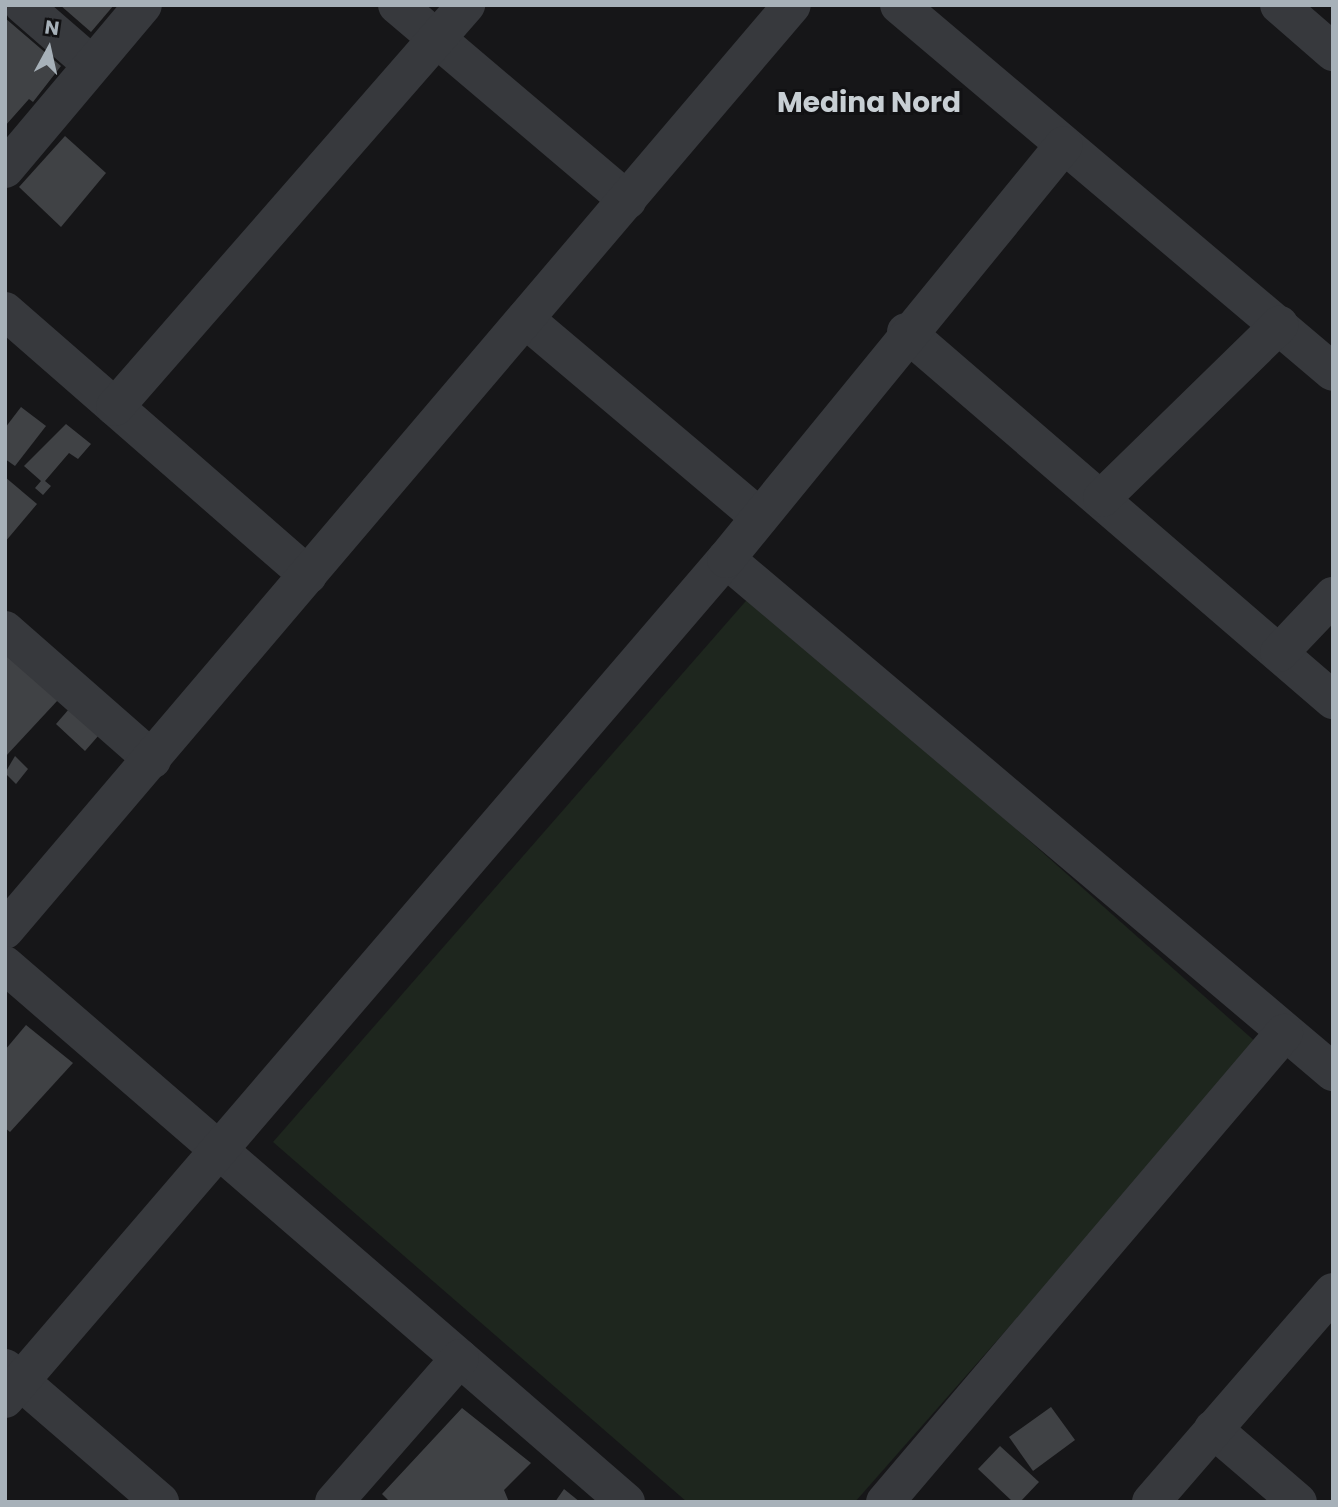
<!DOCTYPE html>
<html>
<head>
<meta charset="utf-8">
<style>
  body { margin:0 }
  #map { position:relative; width:1338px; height:1507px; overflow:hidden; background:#161618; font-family:Poppins,sans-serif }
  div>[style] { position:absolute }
  .green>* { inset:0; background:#1e261e }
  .building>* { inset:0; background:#404245 }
  .minor>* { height:38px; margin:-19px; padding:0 19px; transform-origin:19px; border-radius:19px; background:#37393d }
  span { translate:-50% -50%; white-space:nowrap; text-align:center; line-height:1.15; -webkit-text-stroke:6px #111113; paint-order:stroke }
  .district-label { font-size:28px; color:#c8cfd4; font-weight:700 }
  .frame { position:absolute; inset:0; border:7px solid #a7b1b9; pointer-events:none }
  .north { position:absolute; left:14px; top:14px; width:70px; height:70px; -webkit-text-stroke:5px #111113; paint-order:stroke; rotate:8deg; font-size:19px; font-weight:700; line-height:28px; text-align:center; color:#a7b1b9 }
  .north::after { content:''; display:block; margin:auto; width:24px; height:32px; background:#a7b1b9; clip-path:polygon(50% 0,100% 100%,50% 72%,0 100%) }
</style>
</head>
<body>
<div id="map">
  <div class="green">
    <i style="clip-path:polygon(752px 594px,1258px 1044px,855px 1502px,687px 1502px,273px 1142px)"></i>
  </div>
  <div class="building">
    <i style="clip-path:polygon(60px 5px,114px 5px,91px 32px)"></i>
    <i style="clip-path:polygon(5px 18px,61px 66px,33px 102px,29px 99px,5px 126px)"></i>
    <i style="clip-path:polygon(65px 136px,106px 173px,61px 227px,19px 187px)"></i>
    <i style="clip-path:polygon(21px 407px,46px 426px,15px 466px,5px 459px,5px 428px)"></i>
    <i style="clip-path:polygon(66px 424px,91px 444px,78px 459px,69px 453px,45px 481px,51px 486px,43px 495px,35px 488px,41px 481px,24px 466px)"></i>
    <i style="clip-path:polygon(5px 477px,37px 504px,5px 542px)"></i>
    <i style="clip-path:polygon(7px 656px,58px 700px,5px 757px,5px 658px)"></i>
    <i style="clip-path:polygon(69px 709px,99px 735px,85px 751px,56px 724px)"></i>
    <i style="clip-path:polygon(15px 756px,28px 769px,16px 784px,5px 773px)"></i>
    <i style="clip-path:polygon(26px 1025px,73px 1063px,10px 1132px,5px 1128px,5px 1050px)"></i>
    <i style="clip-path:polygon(1051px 1407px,1075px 1440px,1033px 1471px,1009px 1437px)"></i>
    <i style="clip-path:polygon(462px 1408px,531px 1463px,504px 1490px,509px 1502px,390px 1502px,382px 1494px)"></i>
    <i style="clip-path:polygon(1000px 1446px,1039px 1482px,1020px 1502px,1013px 1502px,978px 1469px)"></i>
    <i style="clip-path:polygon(564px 1489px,580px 1502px,555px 1502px)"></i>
  </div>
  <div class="minor">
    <i style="left:23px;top:5px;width:91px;rotate:41deg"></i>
    <i style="left:397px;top:5px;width:302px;rotate:40.3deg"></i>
    <i style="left:899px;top:5px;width:568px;rotate:40.22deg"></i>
    <i style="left:1279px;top:5px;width:72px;rotate:41deg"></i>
    <i style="left:5px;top:169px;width:214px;rotate:-49.9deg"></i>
    <i style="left:5px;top:311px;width:402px;rotate:41.1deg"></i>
    <i style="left:525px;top:319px;width:307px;rotate:40.2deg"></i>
    <i style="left:906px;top:332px;width:564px;rotate:40.76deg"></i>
    <i style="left:115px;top:407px;width:534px;rotate:-48.87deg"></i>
    <i style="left:1102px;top:498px;width:248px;rotate:-44.3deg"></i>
    <i style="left:726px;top:559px;width:795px;rotate:40.2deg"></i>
    <i style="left:5px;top:630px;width:196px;rotate:41.3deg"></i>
    <i style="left:1279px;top:653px;width:79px;rotate:-46.5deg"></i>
    <i style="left:5px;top:930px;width:1214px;rotate:-49.61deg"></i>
    <i style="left:5px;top:965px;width:821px;rotate:40.85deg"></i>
    <i style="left:5px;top:1368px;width:205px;rotate:40.8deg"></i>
    <i style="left:5px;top:1399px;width:1107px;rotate:-49.36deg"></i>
    <i style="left:726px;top:559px;width:534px;rotate:-50.77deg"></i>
    <i style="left:1213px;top:1429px;width:112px;rotate:40.7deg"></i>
    <i style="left:334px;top:1502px;width:191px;rotate:-48.8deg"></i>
    <i style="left:885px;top:1502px;width:616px;rotate:-49.61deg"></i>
    <i style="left:1151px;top:1502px;width:278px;rotate:-49.1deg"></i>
  </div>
  <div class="district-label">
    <span style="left:869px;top:103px">Medina Nord</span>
  </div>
  <div class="frame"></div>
  <div class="north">N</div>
</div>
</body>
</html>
